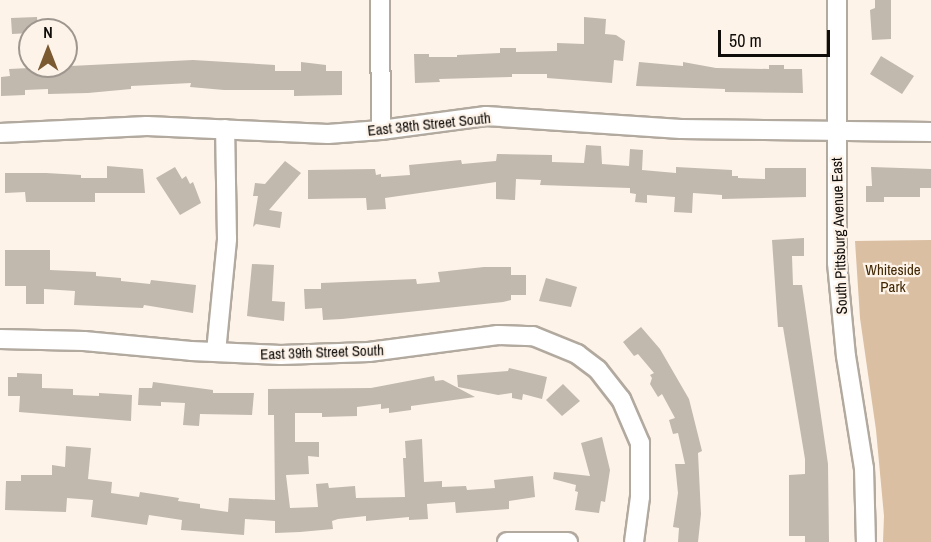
<!DOCTYPE html>
<html>
<head>
<meta charset="utf-8">
<style>
  body { margin:0 }
  #map { position:relative; width:931px; height:542px; overflow:hidden; background:#fdf3e9; font-family:"Archivo Narrow",sans-serif }
  div>[style] { position:absolute }
  .green>* { inset:0; background:#dabfa2 }
  .building>* { inset:0; background:#c1b8ae }
  .roads { filter:drop-shadow(2px 0 #b2a99f) drop-shadow(-2px 0 #b2a99f) drop-shadow(0 2px #b2a99f) drop-shadow(0 -2px #b2a99f) }
  .minor>* { height:18px; margin:-9px; padding:0 9px; transform-origin:9px; border-radius:9px; background:#fff }
  span { translate:-50% -50%; white-space:nowrap; text-align:center; line-height:1.15; -webkit-text-stroke:4.5px #fdf3e9; paint-order:stroke }
  .street-label { font-size:15px; color:#0f0c09 }
  .park-label { font-size:15px; color:#402602 }
  .north { position:absolute; left:18px; top:18px; width:60px; height:60px; box-sizing:border-box; background:#fdf3e9; border:2px solid #9e978f; border-radius:50%; rotate:0deg; font-size:16px; font-weight:700; line-height:24px; text-align:center; color:#0f0c09 }
  .north::after { content:''; display:block; margin:auto; width:21px; height:27px; background:#7b5931; clip-path:polygon(50% 0,100% 100%,50% 72%,0 100%) }
  .scale { position:absolute; left:718px; top:30px; width:112px; height:27px; box-sizing:border-box; border:3px solid #0f0c09; border-top:0; padding-left:8px; font-size:18px; line-height:21px; white-space:nowrap; color:#0f0c09; -webkit-text-stroke:4px #fdf3e9; paint-order:stroke }
</style>
</head>
<body>
<div id="map">
  <div class="green">
    <i style="clip-path:polygon(931px 240px,931px 542px,883px 542px,884px 516px,876px 430px,860px 318px,855px 241px)"></i>
  </div>
  <div class="building">
    <i style="clip-path:polygon(875px 0,891px 0,891px 39px,872px 40px,870px 10px,875px 8px)"></i>
    <i style="clip-path:polygon(37px 17px,38px 30px,30px 30px,30px 33px,12px 34px,11px 18px)"></i>
    <i style="clip-path:polygon(584px 17px,606px 19px,605px 34px,616px 35px,625px 41px,623px 61px,614px 60px,612px 83px,547px 78px,547px 74px,512px 74px,512px 77px,439px 79px,440px 82px,415px 83px,414px 54px,429px 54px,429px 57px,457px 57px,457px 55px,500px 53px,500px 48px,516px 48px,516px 52px,557px 51px,557px 43px,584px 44px)"></i>
    <i style="clip-path:polygon(881px 56px,914px 76px,902px 94px,870px 74px)"></i>
    <i style="clip-path:polygon(193px 60px,275px 65px,275px 71px,301px 71px,301px 62px,326px 65px,326px 71px,342px 71px,342px 95px,294px 96px,294px 90px,224px 90px,190px 87px,191px 83px,131px 86px,131px 89px,88px 93px,48px 94px,48px 89px,25px 90px,25px 95px,1px 96px,1px 77px,10px 76px,9px 69px)"></i>
    <i style="clip-path:polygon(639px 62px,683px 66px,683px 62px,716px 68px,769px 69px,769px 65px,784px 65px,784px 69px,802px 69px,803px 93px,725px 92px,725px 89px,636px 86px)"></i>
    <i style="clip-path:polygon(586px 145px,601px 146px,602px 164px,629px 166px,630px 149px,643px 150px,642px 170px,676px 173px,676px 167px,732px 170px,732px 176px,738px 176px,738px 178px,765px 179px,765px 168px,806px 168px,806px 197px,722px 199px,722px 195px,693px 193px,692px 213px,674px 212px,675px 197px,647px 195px,647px 203px,635px 202px,636px 194px,630px 193px,630px 188px,540px 185px,541px 180px,516px 179px,515px 200px,496px 199px,496px 182px,385px 198px,386px 209px,367px 210px,366px 198px,308px 199px,308px 170px,375px 169px,376px 175px,381px 174px,381px 177px,410px 175px,409px 165px,461px 160px,462px 164px,496px 161px,497px 154px,552px 155px,552px 162px,584px 163px)"></i>
    <i style="clip-path:polygon(285px 161px,301px 173px,269px 210px,282px 212px,280px 228px,256px 224px,253px 227px,258px 196px,253px 196px,255px 183px,265px 184px)"></i>
    <i style="clip-path:polygon(107px 166px,143px 169px,145px 193px,95px 193px,95px 202px,26px 202px,25px 192px,5px 193px,5px 173px,46px 173px,81px 175px,81px 178px,107px 178px)"></i>
    <i style="clip-path:polygon(175px 167px,182px 179px,186px 176px,190px 184px,193px 182px,201px 203px,180px 215px,156px 178px)"></i>
    <i style="clip-path:polygon(871px 167px,931px 169px,931px 188px,920px 188px,920px 197px,884px 197px,884px 202px,866px 202px,866px 186px,872px 186px)"></i>
    <i style="clip-path:polygon(804px 238px,804px 256px,792px 256px,793px 285px,802px 285px,828px 464px,829px 542px,805px 542px,805px 536px,789px 536px,789px 475px,805px 474px,805px 459px,783px 327px,778px 327px,772px 240px)"></i>
    <i style="clip-path:polygon(5px 250px,50px 250px,50px 270px,96px 272px,96px 276px,121px 278px,121px 281px,150px 284px,151px 280px,196px 285px,193px 313px,144px 305px,143px 308px,74px 305px,75px 291px,44px 289px,44px 304px,26px 304px,26px 286px,5px 286px)"></i>
    <i style="clip-path:polygon(252px 264px,274px 265px,272px 301px,285px 302px,284px 321px,247px 316px)"></i>
    <i style="clip-path:polygon(484px 267px,511px 267px,511px 275px,526px 275px,526px 295px,511px 295px,511px 300px,503px 302px,342px 319px,323px 320px,322px 308px,305px 309px,304px 289px,321px 289px,321px 283px,416px 279px,417px 284px,440px 282px,438px 272px)"></i>
    <i style="clip-path:polygon(546px 278px,577px 287px,571px 307px,539px 301px)"></i>
    <i style="clip-path:polygon(641px 327px,660px 349px,689px 399px,702px 451px,698px 453px,701px 514px,698px 542px,678px 542px,679px 528px,673px 527px,678px 493px,675px 464px,685px 464px,678px 433px,673px 434px,669px 420px,675px 418px,662px 394px,658px 397px,650px 384px,652px 378px,650px 375px,654px 373px,638px 354px,634px 356px,623px 342px)"></i>
    <i style="clip-path:polygon(509px 368px,547px 377px,542px 399px,523px 394px,522px 400px,512px 398px,512px 393px,498px 395px,458px 387px,457px 375px,508px 371px)"></i>
    <i style="clip-path:polygon(17px 373px,42px 374px,42px 388px,73px 389px,73px 395px,99px 396px,99px 393px,132px 395px,131px 421px,19px 412px,20px 396px,8px 396px,8px 377px,17px 377px)"></i>
    <i style="clip-path:polygon(434px 376px,435px 381px,443px 380px,475px 397px,411px 406px,411px 410px,389px 413px,389px 408px,381px 409px,381px 404px,357px 407px,357px 416px,322px 417px,322px 413px,295px 413px,295px 442px,319px 442px,319px 457px,308px 456px,309px 474px,286px 475px,290px 508px,318px 507px,316px 484px,328px 483px,329px 488px,355px 486px,356px 498px,405px 497px,403px 458px,406px 458px,405px 441px,422px 439px,424px 482px,442px 481px,442px 487px,466px 486px,467px 490px,495px 488px,494px 480px,533px 476px,535px 497px,509px 501px,509px 509px,456px 513px,455px 502px,427px 504px,428px 519px,409px 520px,409px 517px,366px 521px,366px 516px,338px 519px,332px 521px,333px 529px,300px 532px,275px 533px,275px 521px,245px 519px,244px 535px,181px 530px,182px 520px,149px 515px,147px 525px,91px 517px,93px 500px,67px 498px,66px 512px,5px 510px,6px 481px,21px 481px,21px 475px,52px 475px,52px 465px,65px 467px,66px 446px,91px 448px,88px 479px,112px 482px,111px 493px,139px 497px,140px 492px,179px 498px,178px 501px,200px 504px,200px 508px,228px 512px,229px 498px,275px 500px,274px 415px,268px 415px,268px 389px,371px 388px)"></i>
    <i style="clip-path:polygon(153px 382px,213px 390px,213px 393px,254px 393px,252px 415px,200px 414px,199px 426px,183px 425px,185px 403px,161px 402px,161px 406px,138px 405px,139px 388px,152px 388px)"></i>
    <i style="clip-path:polygon(563px 384px,580px 401px,562px 416px,546px 400px)"></i>
    <i style="clip-path:polygon(602px 437px,610px 470px,605px 502px,601px 501px,599px 513px,575px 510px,578px 492px,575px 491px,576px 485px,553px 479px,554px 472px,590px 476px,581px 443px)"></i>
  </div>
  <div class="roads">
    <div class="minor">
      <i style="left:380px;top:0;width:130px;rotate:89.6deg"></i>
      <i style="left:837px;top:0;width:263px;rotate:90deg"></i>
      <i style="left:837px;top:263px;width:93px;rotate:84.5deg"></i>
      <i style="left:846px;top:356px;width:113px;rotate:80.9deg"></i>
      <i style="left:864px;top:468px;width:74px;rotate:88.5deg"></i>
      <i style="left:0;top:133px;width:147px;rotate:-2.7deg"></i>
      <i style="left:147px;top:126px;width:181px;rotate:2.5deg"></i>
      <i style="left:328px;top:134px;width:53px;rotate:-4.3deg"></i>
      <i style="left:381px;top:130px;width:106px;rotate:-7.6deg"></i>
      <i style="left:486px;top:116px;width:195px;rotate:3.8deg"></i>
      <i style="left:681px;top:129px;width:250px;rotate:0.7deg"></i>
      <i style="left:0;top:339px;width:84px;rotate:1.4deg"></i>
      <i style="left:84px;top:341px;width:107px;rotate:5.3deg"></i>
      <i style="left:191px;top:351px;width:90px;rotate:2.5deg"></i>
      <i style="left:281px;top:355px;width:88px;rotate:-2deg"></i>
      <i style="left:369px;top:352px;width:130px;rotate:-7.5deg"></i>
      <i style="left:498px;top:335px;width:35px;rotate:2deg"></i>
      <i style="left:533px;top:336px;width:48px;rotate:22.2deg"></i>
      <i style="left:577px;top:354px;width:26px;rotate:37deg"></i>
      <i style="left:598px;top:370px;width:37px;rotate:52deg"></i>
      <i style="left:621px;top:399px;width:48px;rotate:66.6deg"></i>
      <i style="left:640px;top:443px;width:54px;rotate:90deg"></i>
      <i style="left:640px;top:497px;width:45px;rotate:97.6deg"></i>
      <i style="left:216px;top:352px;width:114px;rotate:-84.4deg"></i>
      <i style="left:227px;top:239px;width:110px;rotate:-91deg"></i>
      <i style="left:507px;top:542px;width:61px"></i>
    </div>
  </div>
  <div class="street-label">
    <span style="left:429px;top:124px;rotate:-6deg">East 38th Street South</span>
    <span style="left:839px;top:236px;rotate:-92deg">South Pittsburg Avenue East</span>
    <span style="left:322px;top:352px;rotate:-2deg">East 39th Street South</span>
  </div>
  <div class="park-label">
    <span style="left:893px;top:278px">Whiteside<br>Park</span>
  </div>
  <div class="north">N</div>
  <div class="scale">50 m</div>
</div>
</body>
</html>
